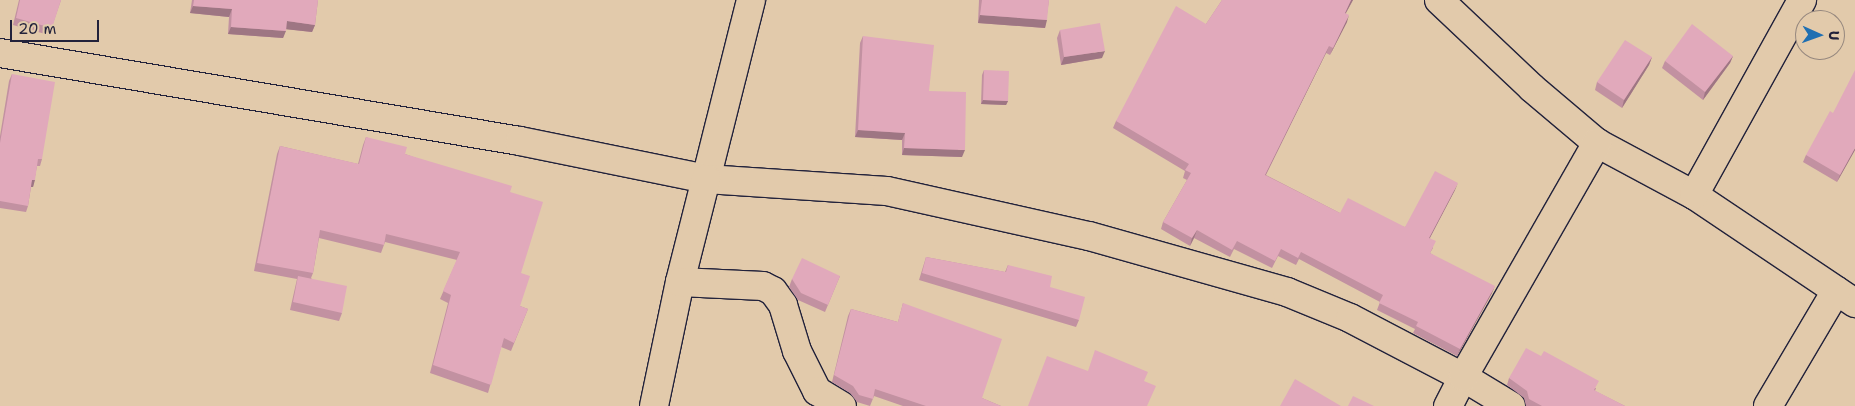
<!DOCTYPE html>
<html>
<head>
<meta charset="utf-8">
<style>
  body { margin:0 }
  #map { position:relative; width:1855px; height:406px; overflow:hidden; background:#e2caab; font-family:"Shantell Sans",sans-serif }
  div>[style] { position:absolute }
  .roads { filter:drop-shadow(1px 0 #22223b) drop-shadow(-1px 0 #22223b) drop-shadow(0 1px #22223b) drop-shadow(0 -1px #22223b) }
  .street>* { height:28px; margin:-14px; padding:0 14px; transform-origin:14px; border-radius:14px; background:#e2caab }
  .wall>* { inset:0; background:#c291a1 }
  .shaded-wall>* { inset:0; background:#9e7683 }
  .building>* { inset:0; background:#e1a9bb }
  span { translate:-50% -50%; white-space:nowrap; text-align:center; line-height:1.15; -webkit-text-stroke:5px #e2caab; paint-order:stroke }
  .north { position:absolute; left:1795px; top:10px; width:50px; height:50px; box-sizing:border-box; background:#e2caab; border:1px solid #95877e; border-radius:50%; rotate:92deg; font-size:14px; font-weight:700; line-height:20px; text-align:center; color:#22223b }
  .north::after { content:''; display:block; margin:auto; width:18px; height:22px; background:#1f6fb2; clip-path:polygon(50% 0,100% 100%,50% 72%,0 100%) }
  .scale { position:absolute; left:10px; top:20px; width:89px; height:22px; box-sizing:border-box; border:2px solid #22223b; border-top:0; padding-left:6px; font-size:15px; line-height:18px; white-space:nowrap; color:#22223b; -webkit-text-stroke:4px #e2caab; paint-order:stroke }
</style>
</head>
<body>
<div id="map">
  <div class="roads">
    <div class="street">
      <i style="left:751px;top:0;width:185px;rotate:104.1deg"></i>
      <i style="left:706px;top:179px;width:181px;rotate:3.8deg"></i>
      <i style="left:887px;top:191px;width:207px;rotate:12.6deg"></i>
      <i style="left:1089px;top:236px;width:206px;rotate:15.8deg"></i>
      <i style="left:1287px;top:292px;width:68px;rotate:22.4deg"></i>
      <i style="left:1350px;top:318px;width:127px;rotate:27.6deg"></i>
      <i style="left:1463px;top:377px;width:33px;rotate:117deg"></i>
      <i style="left:1439px;top:0;width:128px;rotate:43.4deg"></i>
      <i style="left:1532px;top:88px;width:85px;rotate:40.2deg"></i>
      <i style="left:1597px;top:143px;width:110px;rotate:28.2deg"></i>
      <i style="left:1694px;top:195px;width:194px;rotate:33.9deg"></i>
      <i style="left:0;top:53px;width:527px;rotate:9.61deg"></i>
      <i style="left:520px;top:141px;width:190px;rotate:11.5deg"></i>
      <i style="left:706px;top:179px;width:106px;rotate:104.2deg"></i>
      <i style="left:1694px;top:195px;width:223px;rotate:-61deg"></i>
      <i style="left:654px;top:406px;width:127px;rotate:-78.2deg"></i>
      <i style="left:680px;top:282px;width:83px;rotate:2.8deg"></i>
      <i style="left:763px;top:286px;width:11px;rotate:27deg"></i>
      <i style="left:773px;top:291px;width:17px;rotate:54deg"></i>
      <i style="left:783px;top:305px;width:48px;rotate:73.1deg"></i>
      <i style="left:797px;top:351px;width:45px;rotate:63.4deg"></i>
      <i style="left:817px;top:391px;width:29px;rotate:31deg"></i>
      <i style="left:1511px;top:406px;width:56px;rotate:-148.9deg"></i>
      <i style="left:1463px;top:377px;width:270px;rotate:-60.2deg"></i>
      <i style="left:1768px;top:406px;width:134px;rotate:-59.4deg"></i>
    </div>
  </div>
  <div class="wall">
    <i style="clip-path:polygon(19px 0,61px 0,49px 35px,13px 25px)"></i>
    <i style="clip-path:polygon(192px 0,318px 0,315px 25px,312px 32px,286px 29px,283px 38px,228px 34px,229px 17px,190px 13px)"></i>
    <i style="clip-path:polygon(979px 0,1049px 0,1045px 28px,978px 23px)"></i>
    <i style="clip-path:polygon(1222px 0,1353px 0,1346px 13px,1347px 22px,1330px 55px,1326px 53px,1266px 175px,1340px 213px,1405px 227px,1455px 190px,1430px 238px,1433px 248px,1430px 253px,1492px 293px,1457px 356px,1413px 333px,1415px 329px,1377px 310px,1380px 302px,1299px 259px,1296px 265px,1278px 256px,1272px 268px,1234px 249px,1230px 257px,1194px 238px,1190px 246px,1161px 229px,1163px 222px,1187px 180px,1183px 178px,1185px 171px,1113px 128px,1116px 121px,1206px 24px)"></i>
    <i style="clip-path:polygon(1060px 30px,1102px 58px,1061px 65px,1057px 38px)"></i>
    <i style="clip-path:polygon(863px 36px,929px 91px,962px 157px,902px 155px,902px 140px,855px 137px,860px 43px)"></i>
    <i style="clip-path:polygon(1733px 56px,1730px 63px,1703px 100px,1662px 68px,1665px 61px)"></i>
    <i style="clip-path:polygon(1652px 57px,1649px 65px,1622px 108px,1595px 90px,1597px 82px)"></i>
    <i style="clip-path:polygon(984px 70px,1008px 101px,1006px 105px,981px 104px,982px 75px)"></i>
    <i style="clip-path:polygon(12px 74px,42px 159px,40px 166px,37px 166px,33px 187px,31px 187px,28px 206px,26px 212px,0 208px,0 136px,9px 81px)"></i>
    <i style="clip-path:polygon(366px 137px,405px 154px,510px 192px,521px 273px,520px 306px,528px 309px,511px 351px,501px 347px,488px 393px,430px 373px,448px 303px,440px 299px,457px 260px,385px 242px,381px 253px,319px 238px,313px 273px,311px 278px,342px 313px,339px 321px,290px 310px,297px 279px,254px 271px,277px 154px,280px 146px,358px 164px,363px 145px)"></i>
    <i style="clip-path:polygon(1855px 150px,1837px 182px,1803px 162px,1806px 155px)"></i>
    <i style="clip-path:polygon(926px 257px,1005px 272px,1008px 265px,1079px 320px,1076px 327px,919px 280px)"></i>
    <i style="clip-path:polygon(840px 276px,825px 312px,798px 300px,789px 287px,792px 279px)"></i>
    <i style="clip-path:polygon(903px 303px,982px 398px,1001px 406px,903px 406px,874px 396px,870px 406px,857px 402px,850px 393px,832px 382px,848px 316px,851px 309px,898px 322px)"></i>
    <i style="clip-path:polygon(1509px 378px,1596px 388px,1595px 391px,1625px 406px,1526px 406px,1524px 398px,1507px 385px)"></i>
  </div>
  <div class="shaded-wall">
    <i style="clip-path:polygon(1351px 0,1353px 0,1342px 20px,1345px 13px)"></i>
    <i style="clip-path:polygon(193px 6px,232px 9px,229px 17px,190px 13px)"></i>
    <i style="clip-path:polygon(980px 15px,1047px 20px,1045px 28px,978px 23px)"></i>
    <i style="clip-path:polygon(1349px 15px,1347px 22px,1330px 55px,1333px 48px)"></i>
    <i style="clip-path:polygon(287px 21px,315px 25px,312px 32px,284px 29px)"></i>
    <i style="clip-path:polygon(231px 27px,286px 31px,283px 38px,228px 34px)"></i>
    <i style="clip-path:polygon(1329px 46px,1326px 53px,1262px 182px,1265px 175px)"></i>
    <i style="clip-path:polygon(1105px 51px,1102px 58px,1061px 65px,1064px 57px)"></i>
    <i style="clip-path:polygon(1733px 56px,1730px 63px,1703px 100px,1705px 92px)"></i>
    <i style="clip-path:polygon(1652px 57px,1649px 65px,1622px 108px,1624px 100px)"></i>
    <i style="clip-path:polygon(983px 100px,1008px 101px,1006px 105px,981px 104px)"></i>
    <i style="clip-path:polygon(858px 130px,905px 133px,902px 140px,855px 137px)"></i>
    <i style="clip-path:polygon(904px 148px,965px 150px,962px 157px,902px 155px)"></i>
    <i style="clip-path:polygon(1855px 148px,1855px 150px,1837px 182px,1840px 175px)"></i>
    <i style="clip-path:polygon(32px 180px,35px 180px,33px 187px,29px 187px)"></i>
    <i style="clip-path:polygon(1458px 183px,1455px 190px,1426px 245px,1429px 238px)"></i>
    <i style="clip-path:polygon(1197px 230px,1194px 238px,1190px 246px,1192px 238px)"></i>
    <i style="clip-path:polygon(1495px 286px,1492px 293px,1457px 356px,1460px 349px)"></i>
  </div>
  <div class="building">
    <i style="clip-path:polygon(20px 0,61px 0,52px 28px,16px 18px)"></i>
    <i style="clip-path:polygon(194px 0,318px 0,315px 25px,287px 21px,286px 31px,231px 27px,232px 9px,193px 6px)"></i>
    <i style="clip-path:polygon(982px 0,1049px 0,1047px 20px,980px 15px)"></i>
    <i style="clip-path:polygon(1222px 0,1351px 0,1345px 13px,1349px 15px,1333px 48px,1329px 46px,1265px 175px,1340px 213px,1348px 198px,1405px 227px,1435px 171px,1458px 183px,1429px 238px,1436px 241px,1430px 253px,1495px 286px,1460px 349px,1416px 326px,1418px 322px,1379px 303px,1383px 295px,1301px 252px,1298px 258px,1281px 249px,1275px 261px,1237px 241px,1232px 250px,1197px 230px,1192px 238px,1163px 222px,1191px 173px,1185px 170px,1189px 164px,1116px 121px,1176px 6px,1206px 24px)"></i>
    <i style="clip-path:polygon(1100px 23px,1105px 51px,1064px 57px,1060px 30px)"></i>
    <i style="clip-path:polygon(1692px 24px,1733px 56px,1705px 92px,1665px 61px)"></i>
    <i style="clip-path:polygon(863px 36px,934px 45px,929px 91px,966px 92px,965px 150px,904px 148px,905px 133px,858px 130px)"></i>
    <i style="clip-path:polygon(1625px 40px,1652px 57px,1624px 100px,1597px 82px)"></i>
    <i style="clip-path:polygon(984px 70px,1009px 71px,1008px 101px,983px 100px)"></i>
    <i style="clip-path:polygon(1855px 70px,1855px 148px,1840px 175px,1806px 155px,1830px 111px,1833px 113px)"></i>
    <i style="clip-path:polygon(12px 74px,55px 82px,42px 159px,38px 159px,35px 180px,32px 180px,28px 206px,0 201px,0 143px)"></i>
    <i style="clip-path:polygon(366px 137px,407px 147px,405px 154px,512px 186px,510px 192px,543px 202px,521px 273px,530px 276px,520px 306px,528px 309px,514px 343px,504px 338px,491px 385px,433px 365px,451px 295px,443px 291px,460px 252px,386px 234px,384px 245px,320px 230px,313px 273px,257px 263px,280px 146px,359px 164px)"></i>
    <i style="clip-path:polygon(926px 257px,1006px 272px,1008px 265px,1052px 276px,1050px 287px,1085px 297px,1079px 320px,922px 273px)"></i>
    <i style="clip-path:polygon(802px 258px,840px 276px,828px 305px,801px 293px,792px 279px)"></i>
    <i style="clip-path:polygon(298px 276px,347px 286px,342px 313px,293px 302px)"></i>
    <i style="clip-path:polygon(903px 303px,1002px 339px,982px 398px,1001px 406px,926px 406px,875px 389px,873px 399px,859px 395px,853px 386px,834px 375px,851px 309px,898px 322px)"></i>
    <i style="clip-path:polygon(1526px 348px,1541px 356px,1544px 351px,1599px 381px,1594px 390px,1625px 406px,1542px 406px,1529px 399px,1527px 391px,1509px 378px)"></i>
    <i style="clip-path:polygon(1095px 350px,1148px 372px,1144px 381px,1156px 386px,1147px 406px,1028px 406px,1047px 356px,1088px 371px)"></i>
    <i style="clip-path:polygon(1295px 379px,1341px 406px,1280px 406px)"></i>
    <i style="clip-path:polygon(1353px 396px,1374px 406px,1348px 406px)"></i>
  </div>
  <div class="north">U</div>
  <div class="scale">20 m</div>
</div>
</body>
</html>
